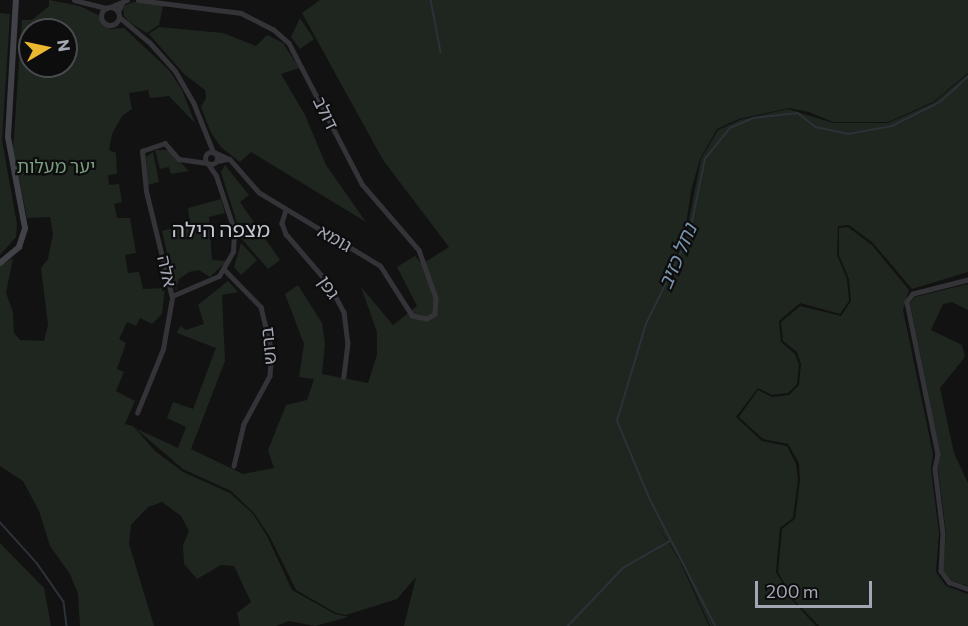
<!DOCTYPE html>
<html>
<head>
<meta charset="utf-8">
<style>
  body { margin:0 }
  #map { position:relative; width:968px; height:626px; overflow:hidden; background:#121213; font-family:Commissioner,"Noto Sans Hebrew",sans-serif }
  div>[style] { position:absolute }
  .green>* { inset:0; background:#1e261f }
  .stream>* { height:1.5px; margin:-0.75px; padding:0 0.75px; transform-origin:0.75px; border-radius:0.75px; background:#2b3238 }
  .minor>* { height:4.5px; margin:-2.25px; padding:0 2.25px; transform-origin:2.25px; border-radius:2.25px; background:#333338 }
  .tertiary>* { height:5px; margin:-2.5px; padding:0 2.5px; transform-origin:2.5px; border-radius:2.5px; background:#333338 }
  .tertiary>.ring { margin:-2.5px; padding:0; box-sizing:content-box; background:none; border:5px solid #333338; border-radius:50% }
  .secondary>* { height:6px; margin:-3px; padding:0 3px; transform-origin:3px; border-radius:3px; background:#414248 }
  span { translate:-50% -50%; white-space:nowrap; text-align:center; line-height:1.15; -webkit-text-stroke:4.5px #0d0d0e; paint-order:stroke }
  .street-label { font-size:18px; color:#a3a7b4 }
  .park-label { font-size:18px; color:#7b9e7f }
  .water-label { font-size:20px; color:#7b93ae; font-style:italic }
  .quarter-label { font-size:21px; color:#c4c7d0 }
  .north { position:absolute; left:18px; top:18px; width:60px; height:60px; box-sizing:border-box; background:#0d0d0e; border:2px solid #494b50; border-radius:50%; rotate:81deg; font-size:16px; font-weight:700; line-height:24px; text-align:center; color:#a3a7b4 }
  .north::after { content:''; display:block; margin:auto; width:21px; height:27px; background:#edb830; clip-path:polygon(50% 0,100% 100%,50% 72%,0 100%) }
  .scale { position:absolute; left:755px; top:581px; width:117px; height:27px; box-sizing:border-box; border:3px solid #a3a7b4; border-top:0; padding-left:8px; font-size:18px; line-height:21px; white-space:nowrap; color:#a3a7b4; -webkit-text-stroke:4px #0d0d0e; paint-order:stroke }
</style>
</head>
<body>
<div id="map">
  <div class="green">
    <i style="clip-path:polygon(evenodd,49px 0,80px 6px,98px 15px,110px 29px,124px 28px,169px 70px,182px 90px,195px 123px,169px 96px,150px 98px,148px 90px,129px 93px,132px 109px,122px 116px,112px 134px,109px 150px,116px 153px,117px 174px,108px 175px,109px 185px,119px 184px,122px 202px,114px 204px,117px 218px,130px 218px,136px 253px,125px 255px,128px 273px,139px 272px,143px 289px,165px 288px,162px 314px,152px 324px,140px 318px,136px 326px,127px 322px,119px 339px,126px 343px,117px 369px,124px 372px,116px 391px,135px 401px,125px 424px,133px 426px,155px 451px,183px 472px,230px 493px,253px 514px,267px 536px,292px 590px,335px 614px,349px 617px,315px 626px,289px 621px,276px 626px,240px 626px,237px 613px,251px 602px,234px 566px,221px 565px,197px 579px,184px 564px,183px 545px,189px 531px,181px 516px,162px 502px,148px 507px,131px 525px,129px 544px,154px 626px,80px 626px,78px 594px,70px 574px,50px 546px,39px 511px,23px 481px,0 466px,0 266px,13px 258px,6px 293px,13px 312px,14px 333px,20px 340px,44px 341px,48px 325px,41px 268px,48px 259px,53px 234px,50px 217px,27px 218px,13px 150px,22px 20px,32px 20px,49px 6px,49px 0,30px 30px,66px 30px,66px 66px,30px 66px,30px 30px)"></i>
    <i style="clip-path:polygon(320px 0,968px 0,968px 73px,933px 102px,888px 122px,833px 122px,809px 112px,789px 108px,739px 119px,717px 129px,700px 159px,691px 191px,684px 239px,660px 292px,685px 239px,701px 159px,718px 130px,740px 120px,788px 109px,833px 123px,888px 123px,933px 103px,968px 74px,968px 272px,912px 289px,873px 243px,849px 225px,838px 226px,837px 255px,847px 279px,849px 301px,840px 314px,800px 303px,779px 321px,781px 342px,795px 354px,799px 365px,797px 384px,788px 393px,772px 395px,758px 388px,736px 417px,762px 441px,787px 446px,796px 464px,798px 480px,793px 518px,780px 528px,776px 572px,792px 600px,816px 626px,710px 626px,680px 559px,656px 524px,679px 559px,709px 626px,404px 626px,416px 577px,397px 599px,346px 615px,336px 613px,296px 590px,270px 537px,254px 513px,231px 491px,183px 469px,135px 428px,178px 448px,186px 427px,167px 418px,173px 402px,193px 409px,216px 348px,177px 333px,180px 326px,186px 330px,204px 324px,198px 305px,228px 281px,238px 292px,222px 295px,225px 361px,191px 449px,243px 474px,274px 468px,268px 450px,286px 405px,307px 400px,314px 379px,299px 377px,304px 344px,285px 294px,298px 285px,322px 323px,325px 344px,322px 374px,368px 383px,377px 355px,377px 332px,361px 287px,393px 325px,417px 306px,397px 267px,415px 256px,422px 264px,449px 247px,383px 160px,302px 13px)"></i>
    <i style="clip-path:polygon(134px 2px,163px 6px,159px 25px,147px 33px,129px 22px,124px 16px,123px 6px)"></i>
    <i style="clip-path:polygon(0 13px,10px 14px,2px 140px,17px 224px,16px 237px,0 255px)"></i>
    <i style="clip-path:polygon(300px 18px,314px 39px,300px 49px,291px 37px)"></i>
    <i style="clip-path:polygon(159px 27px,223px 33px,256px 46px,267px 35px,283px 43px,299px 68px,281px 74px,305px 115px,326px 165px,366px 222px,251px 152px,240px 162px,221px 147px,211px 133px,201px 107px,206px 98px,205px 90px,184px 74px,149px 34px)"></i>
    <i style="clip-path:polygon(155px 150px,168px 150px,189px 171px,171px 174px,169px 167px,160px 169px)"></i>
    <i style="clip-path:polygon(153px 152px,159px 182px,148px 185px,146px 157px)"></i>
    <i style="clip-path:polygon(225px 165px,249px 195px,240px 202px,280px 260px,268px 269px,242px 239px,221px 172px)"></i>
    <i style="clip-path:polygon(221px 199px,225px 213px,209px 217px,212px 260px,227px 261px,210px 277px,199px 270px,189px 272px,179px 279px,176px 291px,162px 231px,190px 224px,188px 208px)"></i>
    <i style="clip-path:polygon(848px 227px,872px 245px,909px 290px,903px 310px,933px 454px,931px 469px,939px 533px,936px 572px,946px 586px,968px 594px,968px 626px,819px 626px,793px 599px,778px 572px,782px 529px,795px 519px,800px 480px,799px 463px,788px 444px,763px 439px,739px 417px,758px 390px,772px 397px,789px 395px,799px 385px,801px 364px,797px 352px,783px 341px,781px 322px,800px 306px,841px 316px,851px 301px,849px 279px,839px 255px,839px 228px)"></i>
    <i style="clip-path:polygon(241px 243px,257px 260px,241px 275px,234px 267px)"></i>
    <i style="clip-path:polygon(968px 284px,968px 310px,952px 302px,943px 304px,931px 330px,962px 345px,965px 357px,940px 388px,954px 453px,968px 483px,968px 586px,950px 580px,943px 570px,946px 533px,938px 469px,940px 454px,910px 303px,915px 297px)"></i>
    <i style="clip-path:polygon(0 543px,44px 588px,51px 626px,0 626px)"></i>
  </div>
  <div class="stream">
    <i style="left:431px;top:0;width:53px;rotate:79.1deg"></i>
    <i style="left:0;top:522px;width:55px;rotate:47.9deg"></i>
    <i style="left:37px;top:563px;width:47px;rotate:55.3deg"></i>
    <i style="left:64px;top:602px;width:24px;rotate:83deg"></i>
    <i style="left:568px;top:626px;width:80px;rotate:-46.5deg"></i>
    <i style="left:623px;top:568px;width:54px;rotate:-29.9deg"></i>
    <i style="left:715px;top:626px;width:144px;rotate:-117.3deg"></i>
    <i style="left:649px;top:498px;width:83px;rotate:-112.6deg"></i>
    <i style="left:617px;top:421px;width:101px;rotate:-73.4deg"></i>
    <i style="left:646px;top:324px;width:98px;rotate:-64deg"></i>
    <i style="left:689px;top:236px;width:79px;rotate:-78.3deg"></i>
    <i style="left:705px;top:159px;width:40px;rotate:-51deg"></i>
    <i style="left:730px;top:128px;width:25px;rotate:-23deg"></i>
    <i style="left:753px;top:118px;width:45px;rotate:-6.3deg"></i>
    <i style="left:798px;top:113px;width:23px;rotate:38deg"></i>
    <i style="left:816px;top:127px;width:33px;rotate:12deg"></i>
    <i style="left:848px;top:134px;width:45px;rotate:-10.3deg"></i>
    <i style="left:892px;top:126px;width:54px;rotate:-26.6deg"></i>
    <i style="left:940px;top:102px;width:38px;rotate:-42deg"></i>
  </div>
  <div class="minor">
    <i style="left:138px;top:0;width:104px;rotate:7.2deg"></i>
    <i style="left:241px;top:13px;width:36px;rotate:27deg"></i>
    <i style="left:273px;top:29px;width:21px;rotate:41deg"></i>
    <i style="left:289px;top:43px;width:159px;rotate:62.6deg"></i>
    <i style="left:362px;top:184px;width:87px;rotate:49.2deg"></i>
    <i style="left:419px;top:250px;width:51px;rotate:70.5deg"></i>
    <i style="left:436px;top:298px;width:16px;rotate:94deg"></i>
    <i style="left:435px;top:314px;width:9px;rotate:148deg"></i>
    <i style="left:427px;top:319px;width:15px;rotate:-169deg"></i>
    <i style="left:412px;top:316px;width:59px;rotate:-122.6deg"></i>
    <i style="left:380px;top:266px;width:141px;rotate:-148.9deg"></i>
    <i style="left:259px;top:193px;width:44px;rotate:-131.3deg"></i>
    <i style="left:230px;top:160px;width:17px;rotate:-155deg"></i>
    <i style="left:110px;top:7px;width:18px;rotate:-22deg"></i>
    <i style="left:118px;top:12px;width:10px;rotate:-66deg"></i>
    <i style="left:217px;top:161px;width:10px;rotate:-11deg"></i>
    <i style="left:286px;top:210px;width:14px;rotate:107deg"></i>
    <i style="left:282px;top:223px;width:12px;rotate:70deg"></i>
    <i style="left:286px;top:234px;width:66px;rotate:49.3deg"></i>
    <i style="left:329px;top:284px;width:32px;rotate:62deg"></i>
    <i style="left:344px;top:312px;width:31px;rotate:83deg"></i>
    <i style="left:348px;top:343px;width:34px;rotate:97deg"></i>
    <i style="left:225px;top:270px;width:52px;rotate:45.8deg"></i>
    <i style="left:261px;top:307px;width:46px;rotate:76.3deg"></i>
    <i style="left:272px;top:352px;width:24px;rotate:95deg"></i>
    <i style="left:270px;top:376px;width:55px;rotate:118.4deg"></i>
    <i style="left:244px;top:424px;width:43px;rotate:103.4deg"></i>
    <i style="left:968px;top:280px;width:57px;rotate:165.7deg"></i>
    <i style="left:913px;top:294px;width:10px;rotate:127deg"></i>
    <i style="left:907px;top:302px;width:155px;rotate:78.5deg"></i>
    <i style="left:938px;top:454px;width:15px;rotate:101deg"></i>
    <i style="left:935px;top:469px;width:64px;rotate:82.9deg"></i>
    <i style="left:943px;top:533px;width:38px;rotate:93deg"></i>
    <i style="left:941px;top:571px;width:14px;rotate:54deg"></i>
    <i style="left:949px;top:582px;width:20px;rotate:20deg"></i>
    <i style="left:172px;top:296px;width:51px;rotate:-23.1deg"></i>
    <i style="left:219px;top:276px;width:28px;rotate:-60deg"></i>
    <i style="left:233px;top:252px;width:22px;rotate:-87deg"></i>
    <i style="left:234px;top:230px;width:57px;rotate:-108.4deg"></i>
    <i style="left:216px;top:176px;width:14px;rotate:-124deg"></i>
    <i style="left:137px;top:413px;width:69px;rotate:-67.9deg"></i>
    <i style="left:163px;top:349px;width:52px;rotate:-80deg"></i>
    <i style="left:172px;top:298px;width:110px;rotate:-103.7deg"></i>
    <i style="left:146px;top:191px;width:40px;rotate:-95.7deg"></i>
    <i style="left:142px;top:151px;width:24px;rotate:-19deg"></i>
    <i style="left:165px;top:143px;width:21px;rotate:49deg"></i>
    <i style="left:179px;top:159px;width:28px;rotate:8deg"></i>
  </div>
  <div class="tertiary">
    <i style="left:74px;top:0;width:34px;rotate:14deg"></i>
    <i class="ring" style="left:101px;top:7px;width:13px;height:13px"></i>
    <i style="left:119px;top:17px;width:39px;rotate:40deg"></i>
    <i style="left:149px;top:42px;width:39px;rotate:48deg"></i>
    <i style="left:175px;top:71px;width:36px;rotate:60deg"></i>
    <i style="left:193px;top:102px;width:54px;rotate:68.2deg"></i>
    <i class="ring" style="left:205px;top:152px;width:7px;height:7px"></i>
  </div>
  <div class="secondary">
    <i style="left:0;top:263px;width:25px;rotate:-40deg"></i>
    <i style="left:19px;top:247px;width:20px;rotate:-72deg"></i>
    <i style="left:25px;top:228px;width:93px;rotate:-100.6deg"></i>
    <i style="left:8px;top:137px;width:137px;rotate:-86.7deg"></i>
  </div>
  <div class="street-label">
    <span style="left:326px;top:113px;rotate:64deg">דולב</span>
    <span style="left:335px;top:238px;rotate:30deg">גומא</span>
    <span style="left:167px;top:271px;rotate:77deg">אלה</span>
    <span style="left:329px;top:287px;rotate:56deg">גפן</span>
    <span style="left:268px;top:346px;rotate:-96deg">ברוש</span>
  </div>
  <div class="park-label">
    <span style="left:56px;top:166px">יער מעלות</span>
  </div>
  <div class="water-label">
    <span style="left:677px;top:256px;rotate:-67deg">נחל כזיב</span>
  </div>
  <div class="quarter-label">
    <span style="left:221px;top:229px">מצפה הילה</span>
  </div>
  <div class="north">N</div>
  <div class="scale">200 m</div>
</div>
</body>
</html>
